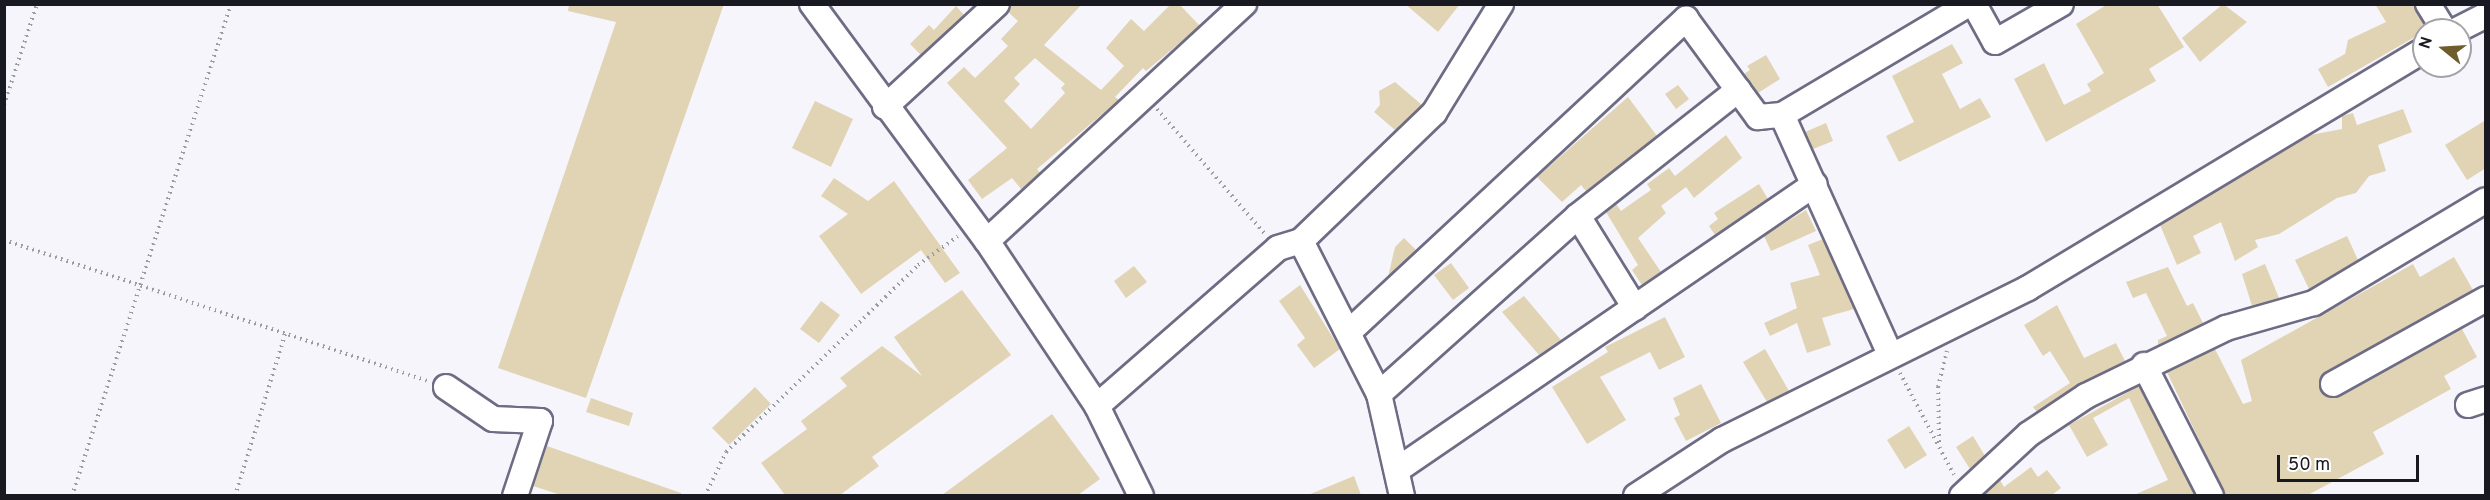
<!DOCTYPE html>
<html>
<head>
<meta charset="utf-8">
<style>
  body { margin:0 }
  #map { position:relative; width:2490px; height:500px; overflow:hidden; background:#f5f5fb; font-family:Overpass,sans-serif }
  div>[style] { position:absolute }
  .building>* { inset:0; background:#e1d4b4 }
  .path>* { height:4px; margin-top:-2px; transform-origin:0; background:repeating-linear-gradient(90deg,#9b9ba2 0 1.5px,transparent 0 6px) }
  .roads { filter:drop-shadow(2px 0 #6e6c84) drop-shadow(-2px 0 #6e6c84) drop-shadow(0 2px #6e6c84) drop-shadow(0 -2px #6e6c84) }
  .minor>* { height:24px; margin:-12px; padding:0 12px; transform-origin:12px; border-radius:12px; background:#fff }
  span { translate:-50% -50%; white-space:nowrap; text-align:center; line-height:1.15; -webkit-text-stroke:4.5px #fff; paint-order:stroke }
  .frame { position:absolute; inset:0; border:6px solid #191922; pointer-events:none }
  .north { position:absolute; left:2412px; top:18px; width:60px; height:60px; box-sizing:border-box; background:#fff; border:2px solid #a3a3a7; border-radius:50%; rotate:288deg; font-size:16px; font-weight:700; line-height:24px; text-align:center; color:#191922 }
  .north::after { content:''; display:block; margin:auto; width:21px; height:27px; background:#6f5d2b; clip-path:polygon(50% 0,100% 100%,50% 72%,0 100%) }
  .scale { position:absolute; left:2277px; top:455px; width:142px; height:27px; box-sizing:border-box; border:3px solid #191922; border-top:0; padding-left:8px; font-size:18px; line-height:21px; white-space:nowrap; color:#191922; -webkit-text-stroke:4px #fff; paint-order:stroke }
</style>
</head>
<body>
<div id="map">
  <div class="building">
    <i style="clip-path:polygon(569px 4px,724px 4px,586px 398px,498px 368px,616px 22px,568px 11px)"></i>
    <i style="clip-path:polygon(evenodd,1011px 4px,1082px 4px,1044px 45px,1101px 90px,1124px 66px,1106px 48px,1131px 19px,1144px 31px,1171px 4px,1179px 4px,1200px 26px,1146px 71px,1143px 68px,1115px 97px,1119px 100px,1037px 169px,1040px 173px,1022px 190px,1012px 178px,982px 199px,968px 180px,1007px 148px,947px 83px,964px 67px,975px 78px,1008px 46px,1001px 39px,1018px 21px,1008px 12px,1011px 4px,1035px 58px,1065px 84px,1061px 88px,1065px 93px,1031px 129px,1004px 101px,1020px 84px,1014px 78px,1035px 58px)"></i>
    <i style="clip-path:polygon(1405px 4px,1460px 4px,1438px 32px)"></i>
    <i style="clip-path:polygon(2108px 4px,2157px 4px,2184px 47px,2149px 69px,2156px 81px,2046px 142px,2014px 79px,2044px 63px,2064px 105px,2091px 91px,2087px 84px,2104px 73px,2076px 24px)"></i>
    <i style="clip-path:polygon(2223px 4px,2247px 22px,2200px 62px,2182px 38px)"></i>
    <i style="clip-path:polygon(2375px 4px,2414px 4px,2427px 30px,2328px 87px,2318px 69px,2345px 54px,2348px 40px,2386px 22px)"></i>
    <i style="clip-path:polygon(956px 6px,964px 15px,921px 55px,910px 44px,929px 25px,934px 30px)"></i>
    <i style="clip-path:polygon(1952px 44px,1963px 63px,1942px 74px,1960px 109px,1980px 98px,1991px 117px,1899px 162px,1886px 136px,1914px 122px,1892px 76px)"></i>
    <i style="clip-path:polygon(1766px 55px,1780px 79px,1758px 93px,1744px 74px,1750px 70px,1747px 66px)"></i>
    <i style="clip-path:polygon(1395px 82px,1422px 105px,1395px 130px,1374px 112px,1380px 105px,1379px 91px)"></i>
    <i style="clip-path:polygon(1678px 85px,1689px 99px,1676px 109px,1665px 94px)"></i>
    <i style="clip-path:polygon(1628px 97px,1657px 136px,1586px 191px,1581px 185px,1562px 202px,1537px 177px)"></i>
    <i style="clip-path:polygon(815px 101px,853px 119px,831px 167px,792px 148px)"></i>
    <i style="clip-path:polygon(2403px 109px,2412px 132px,2378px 145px,2386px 171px,2369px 176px,2356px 193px,2337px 198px,2279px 234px,2255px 240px,2258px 247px,2235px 261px,2221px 222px,2193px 236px,2201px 253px,2177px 265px,2160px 225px,2310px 135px,2342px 129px,2342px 116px,2353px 113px,2357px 125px)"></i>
    <i style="clip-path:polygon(2486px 120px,2486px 168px,2467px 180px,2445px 145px)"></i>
    <i style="clip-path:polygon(1826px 123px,1833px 141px,1813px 149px,1805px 132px)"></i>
    <i style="clip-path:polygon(1726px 135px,1742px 158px,1694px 198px,1686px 187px,1661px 206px,1666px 213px,1638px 238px,1661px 272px,1642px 285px,1632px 270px,1638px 265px,1606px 212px,1616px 204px,1621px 211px,1628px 206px,1651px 190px,1647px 184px,1669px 168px,1675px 176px)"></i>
    <i style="clip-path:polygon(834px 178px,868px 201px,894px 181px,960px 273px,945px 283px,921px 250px,861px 294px,819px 236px,848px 214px,821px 196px)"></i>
    <i style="clip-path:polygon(1759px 184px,1768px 199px,1715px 235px,1709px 226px,1718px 219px,1714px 213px)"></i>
    <i style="clip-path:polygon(1806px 210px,1816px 231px,1771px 251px,1764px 236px)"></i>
    <i style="clip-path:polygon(2347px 236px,2358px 260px,2309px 289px,2295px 260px)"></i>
    <i style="clip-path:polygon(1404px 238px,1416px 250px,1388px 277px,1395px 247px)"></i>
    <i style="clip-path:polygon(1823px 239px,1854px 309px,1822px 318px,1831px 345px,1807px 353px,1797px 323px,1770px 336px,1764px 323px,1797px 308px,1790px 283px,1820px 275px,1808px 245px)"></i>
    <i style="clip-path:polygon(2454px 257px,2473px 290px,2326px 372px,2319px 383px,2325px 396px,2339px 397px,2462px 329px,2477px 357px,2444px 376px,2451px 389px,2373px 432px,2384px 454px,2308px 495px,2225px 495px,2167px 372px,2215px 349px,2243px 404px,2252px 401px,2241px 360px,2413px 264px,2420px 277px)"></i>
    <i style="clip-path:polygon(1451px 263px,1469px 288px,1453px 300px,1434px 275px)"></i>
    <i style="clip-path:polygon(2265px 264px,2279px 298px,2252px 306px,2242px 274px)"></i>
    <i style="clip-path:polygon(1134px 266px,1147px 282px,1126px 298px,1114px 281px)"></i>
    <i style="clip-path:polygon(2168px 267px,2187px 306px,2193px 303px,2203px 323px,2158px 345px,2158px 340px,2167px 336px,2146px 293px,2133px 298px,2126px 282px)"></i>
    <i style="clip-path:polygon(1300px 285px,1340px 349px,1314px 368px,1297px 345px,1305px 338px,1279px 301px)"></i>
    <i style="clip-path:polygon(962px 290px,1011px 355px,872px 457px,879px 466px,840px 495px,785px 495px,761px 463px,807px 429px,801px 421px,847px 386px,840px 378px,882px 346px,922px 376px,894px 337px)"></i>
    <i style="clip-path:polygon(1524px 296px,1561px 340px,1539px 355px,1502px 312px)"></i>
    <i style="clip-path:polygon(821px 301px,840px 315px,819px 343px,800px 329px)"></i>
    <i style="clip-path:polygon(2057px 305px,2084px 358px,2116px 343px,2125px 361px,2037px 412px,2033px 407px,2070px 383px,2050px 351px,2043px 356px,2024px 325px)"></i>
    <i style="clip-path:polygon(1665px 317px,1685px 357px,1659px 370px,1650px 352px,1600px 377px,1626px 420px,1587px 444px,1552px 387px,1608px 352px,1605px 347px)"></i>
    <i style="clip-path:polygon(1765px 349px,1789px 391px,1767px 402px,1743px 362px)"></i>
    <i style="clip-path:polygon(1701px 384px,1721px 423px,1686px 441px,1674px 418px,1680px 415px,1673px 398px)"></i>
    <i style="clip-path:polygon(2139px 386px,2195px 495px,2134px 495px,2168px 480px,2129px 398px,2093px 418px,2108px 445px,2087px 457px,2069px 425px)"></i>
    <i style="clip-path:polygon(755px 387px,771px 404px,729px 445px,712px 428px)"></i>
    <i style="clip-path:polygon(591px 398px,633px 413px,629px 426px,586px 412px)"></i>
    <i style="clip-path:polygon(1052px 414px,1100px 479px,1078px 495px,942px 495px)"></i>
    <i style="clip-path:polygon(1909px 426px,1927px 455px,1905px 469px,1887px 440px)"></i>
    <i style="clip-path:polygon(1973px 436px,1985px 456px,1970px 469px,1956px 447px)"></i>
    <i style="clip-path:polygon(547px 446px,681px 493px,681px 495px,561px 495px,533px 486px)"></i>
    <i style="clip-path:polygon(2031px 467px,2038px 477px,2047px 470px,2061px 488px,2052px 495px,1985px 494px,2000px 480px,2004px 487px)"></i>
    <i style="clip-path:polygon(1354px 476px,1361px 495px,1308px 495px)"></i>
  </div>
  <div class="path">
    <i style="left:4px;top:105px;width:106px;rotate:-71.9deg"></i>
    <i style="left:1157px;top:109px;width:164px;rotate:49.2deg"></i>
    <i style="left:4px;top:240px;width:447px;rotate:18.4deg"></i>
    <i style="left:1900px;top:373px;width:115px;rotate:62.1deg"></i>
    <i style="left:1939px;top:442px;width:55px;rotate:-91deg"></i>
    <i style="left:1938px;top:387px;width:37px;rotate:-76deg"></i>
    <i style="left:72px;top:496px;width:517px;rotate:-72.09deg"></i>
    <i style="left:235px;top:496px;width:170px;rotate:-72.8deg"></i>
    <i style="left:705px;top:496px;width:49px;rotate:-64.5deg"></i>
    <i style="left:726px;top:452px;width:268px;rotate:-44.2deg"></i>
    <i style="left:918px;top:265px;width:49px;rotate:-35.9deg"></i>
  </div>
  <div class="roads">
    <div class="minor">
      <i style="left:812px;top:4px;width:295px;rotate:53.6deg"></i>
      <i style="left:987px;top:241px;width:198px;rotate:56.3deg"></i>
      <i style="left:1097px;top:406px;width:100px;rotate:63.9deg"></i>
      <i style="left:1974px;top:4px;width:43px;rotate:61.1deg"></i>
      <i style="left:1995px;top:42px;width:76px;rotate:-29.9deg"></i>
      <i style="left:2428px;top:4px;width:31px;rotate:58deg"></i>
      <i style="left:2457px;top:30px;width:33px;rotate:-27deg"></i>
      <i style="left:885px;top:107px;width:152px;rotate:-42.6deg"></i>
      <i style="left:1782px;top:115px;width:217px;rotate:-30.7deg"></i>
      <i style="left:1578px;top:216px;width:108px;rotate:58.2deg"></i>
      <i style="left:987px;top:241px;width:350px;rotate:-42.7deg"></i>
      <i style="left:1301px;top:241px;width:172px;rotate:63deg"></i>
      <i style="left:1379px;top:394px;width:105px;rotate:77.3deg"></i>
      <i style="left:1350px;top:331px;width:459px;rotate:-42.9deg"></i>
      <i style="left:1686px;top:19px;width:122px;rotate:53.7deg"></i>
      <i style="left:1758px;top:117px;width:24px;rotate:-5deg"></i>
      <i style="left:1782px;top:115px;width:262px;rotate:65.7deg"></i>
      <i style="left:2144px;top:365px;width:147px;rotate:62.9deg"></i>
      <i style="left:2333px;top:384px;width:175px;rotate:-29.1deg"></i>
      <i style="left:446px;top:387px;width:57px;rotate:34.2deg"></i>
      <i style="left:493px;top:419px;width:47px;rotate:2.4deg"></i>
      <i style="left:540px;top:421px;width:79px;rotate:108.4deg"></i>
      <i style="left:1379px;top:394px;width:267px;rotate:-41.8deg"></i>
      <i style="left:1578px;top:216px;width:204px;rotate:-38.2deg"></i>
      <i style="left:2468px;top:405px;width:19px;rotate:-18deg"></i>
      <i style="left:1097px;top:406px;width:240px;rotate:-41.1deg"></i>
      <i style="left:1278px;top:248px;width:24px;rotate:-17deg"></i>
      <i style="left:1301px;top:241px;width:185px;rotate:-43.9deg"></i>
      <i style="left:1434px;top:113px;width:128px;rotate:-58.4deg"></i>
      <i style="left:1397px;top:470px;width:506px;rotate:-34.38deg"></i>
      <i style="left:1636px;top:496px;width:103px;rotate:-33.1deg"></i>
      <i style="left:1722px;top:440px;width:342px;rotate:-26.4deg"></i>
      <i style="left:2028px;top:288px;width:462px;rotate:-31deg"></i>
      <i style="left:1962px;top:496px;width:91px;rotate:-42.8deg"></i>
      <i style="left:2029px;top:434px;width:69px;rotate:-33.7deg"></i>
      <i style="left:2086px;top:396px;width:156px;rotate:-25.9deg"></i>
      <i style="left:2226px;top:328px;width:91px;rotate:-15.9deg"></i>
      <i style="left:2314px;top:303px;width:200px;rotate:-30.9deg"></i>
    </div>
  </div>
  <div class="frame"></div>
  <div class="north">N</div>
  <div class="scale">50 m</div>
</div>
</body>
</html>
